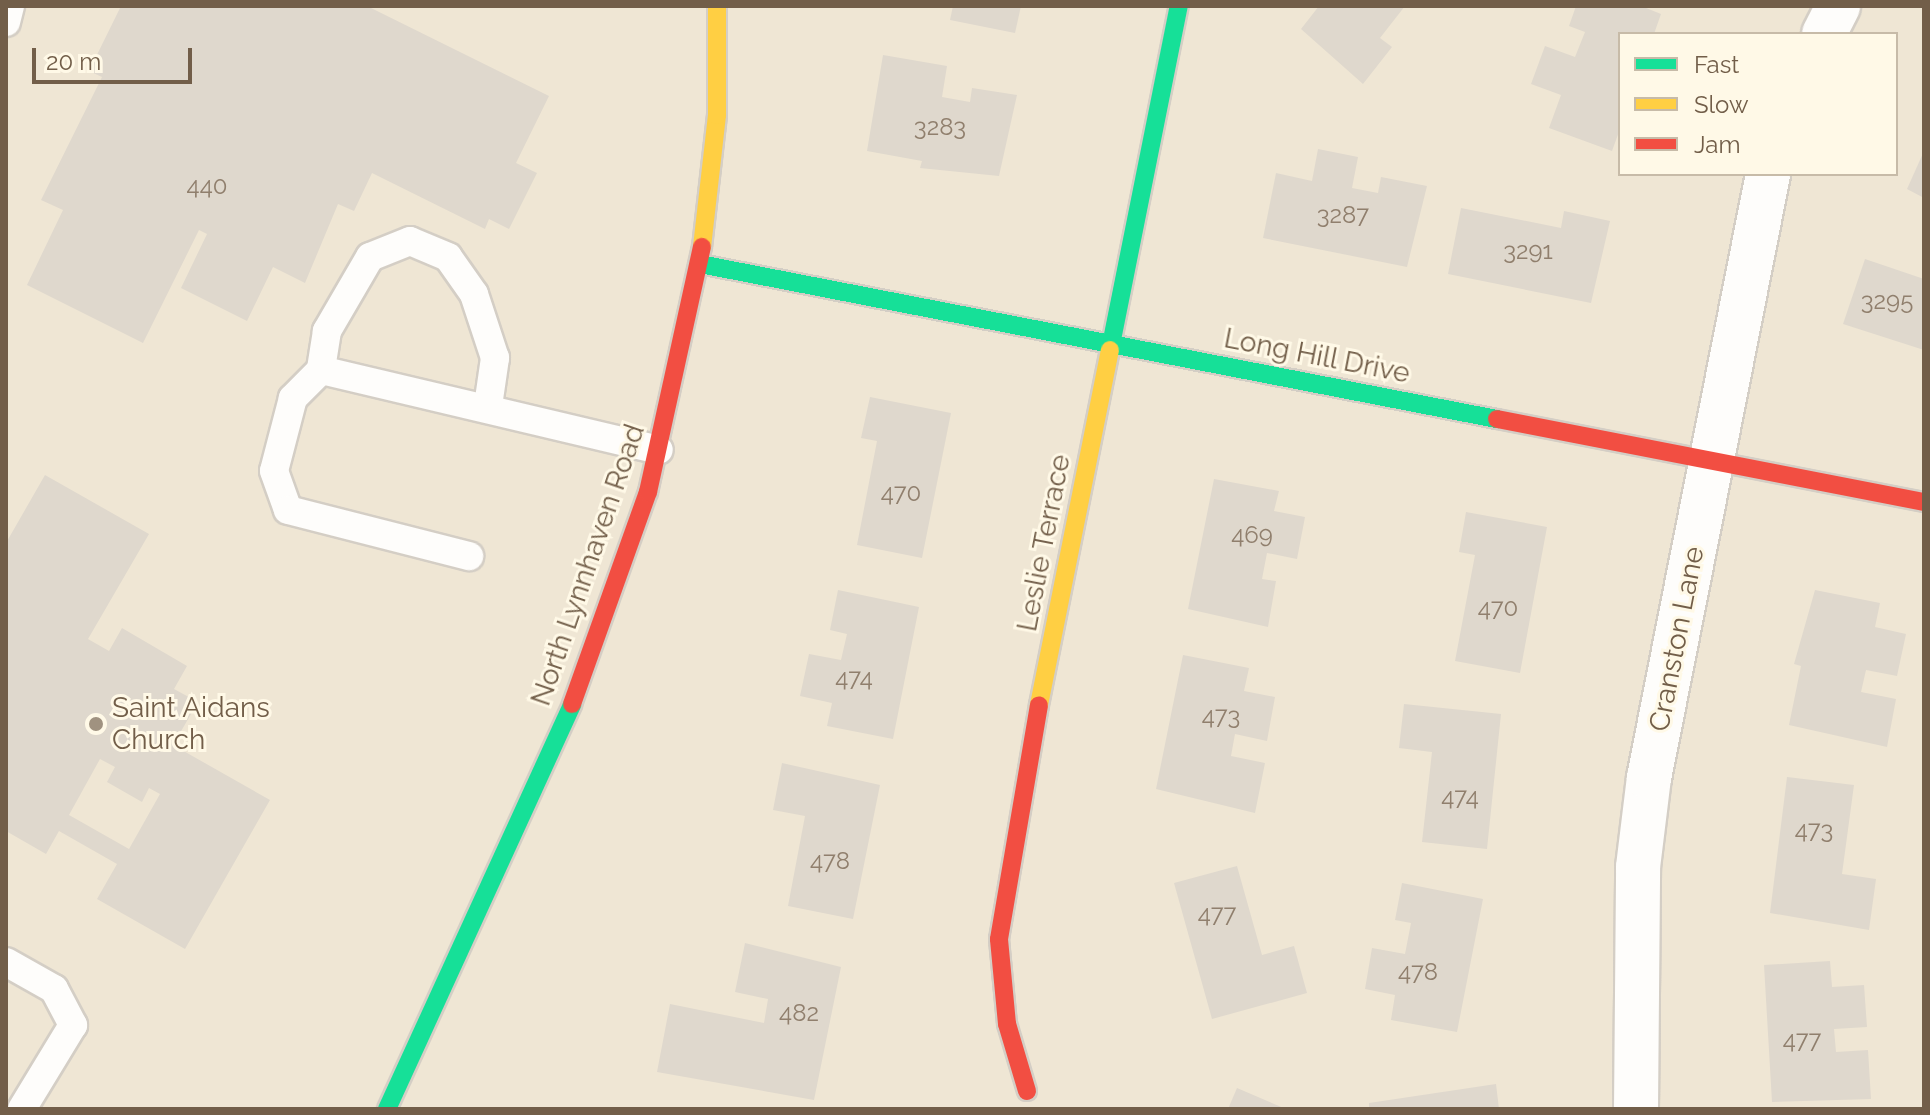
<!DOCTYPE html>
<html>
<head>
<meta charset="utf-8">
<style>
  body { margin:0 }
  #map { position:relative; width:1930px; height:1115px; overflow:hidden; background:#f6f2e7; font-family:Raleway,sans-serif }
  div>[style] { position:absolute }
  .residential>* { inset:0; background:#efe6d4 }
  .building>* { inset:0; background:#dfd8cd }
  .roads { filter:drop-shadow(2px 0 #d4cec5) drop-shadow(-2px 0 #d4cec5) drop-shadow(0 2px #d4cec5) drop-shadow(0 -2px #d4cec5) }
  .lane>* { height:28px; margin:-14px; padding:0 14px; transform-origin:14px; border-radius:14px; background:#fefdfb }
  .street>* { height:44px; margin:-22px; padding:0 22px; transform-origin:22px; border-radius:22px; background:#fefdfb }
  .fast>* { height:18px; margin:-9px; padding:0 9px; transform-origin:9px; border-radius:9px; background:#16e098 }
  .slow>* { height:18px; margin:-9px; padding:0 9px; transform-origin:9px; border-radius:9px; background:#ffcf43 }
  .jam>* { height:18px; margin:-9px; padding:0 9px; transform-origin:9px; border-radius:9px; background:#f24e42 }
  .dots>* { width:22px; height:22px; translate:-50% -50%; box-sizing:border-box; border:4px solid #fff9e7; border-radius:50% }
  span { translate:-50% -50%; white-space:nowrap; text-align:center; line-height:1.15; -webkit-text-stroke:6px #fff9e7; paint-order:stroke }
  .number-label { font-size:24px; color:#907f6d }
  .number-label span { -webkit-text-stroke-width:0 }
  .street-label { font-size:28px; color:#725e49 }
  .poi-label { font-size:28px; color:#725e49 }
  .left { translate:0 -50%; text-align:left }
  .frame { position:absolute; inset:0; border:8px solid #725e49; pointer-events:none }
  .legend { position:absolute; left:1618px; top:32px; width:280px; height:144px; box-sizing:border-box; background:#fff9e7; border:2px solid #c7bba8; margin:0; padding:10px 14px; list-style:none; font-size:24px; color:#725e49 }
  .legend li { display:flex; align-items:center; gap:16px; height:40px }
  .legend b { width:40px; border:2px solid #c7bba8 }
  .scale { position:absolute; left:32px; top:48px; width:160px; height:36px; box-sizing:border-box; border:4px solid #725e49; border-top:0; padding-left:10px; font-size:24px; line-height:28px; white-space:nowrap; color:#725e49; -webkit-text-stroke:6px #fff9e7; paint-order:stroke }
</style>
</head>
<body>
<div id="map">
  <div class="residential">
    <i style="clip-path:polygon(evenodd,6px 6px,1924px 6px,1924px 1109px,6px 1109px,6px 6px,1620px 34px,1896px 34px,1896px 174px,1620px 174px,1620px 34px)"></i>
  </div>
  <div class="building">
    <i style="clip-path:polygon(121px 6px,367px 6px,549px 96px,516px 163px,537px 173px,509px 229px,489px 219px,485px 229px,372px 173px,354px 211px,338px 204px,305px 283px,273px 267px,247px 321px,181px 288px,207px 234px,199px 230px,143px 343px,27px 285px,63px 210px,41px 200px,102px 77px,89px 71px)"></i>
    <i style="clip-path:polygon(953px 6px,1021px 6px,1015px 33px,950px 20px)"></i>
    <i style="clip-path:polygon(1319px 6px,1405px 6px,1380px 38px,1392px 47px,1363px 84px,1301px 29px)"></i>
    <i style="clip-path:polygon(1576px 6px,1641px 6px,1661px 14px,1654px 34px,1620px 34px,1620px 129px,1612px 151px,1549px 128px,1561px 95px,1531px 84px,1545px 46px,1575px 57px,1585px 32px,1569px 26px)"></i>
    <i style="clip-path:polygon(883px 55px,947px 66px,942px 97px,970px 102px,972px 88px,1017px 95px,999px 176px,920px 168px,922px 161px,867px 151px)"></i>
    <i style="clip-path:polygon(1318px 149px,1358px 157px,1352px 188px,1378px 193px,1381px 177px,1427px 186px,1407px 267px,1263px 238px,1276px 173px,1312px 181px)"></i>
    <i style="clip-path:polygon(1924px 151px,1924px 198px,1907px 189px)"></i>
    <i style="clip-path:polygon(1461px 208px,1561px 228px,1564px 211px,1610px 221px,1591px 303px,1448px 274px)"></i>
    <i style="clip-path:polygon(1865px 259px,1924px 279px,1924px 350px,1843px 324px)"></i>
    <i style="clip-path:polygon(870px 397px,951px 413px,922px 558px,857px 545px,877px 441px,861px 438px)"></i>
    <i style="clip-path:polygon(evenodd,45px 475px,149px 534px,88px 639px,109px 651px,122px 628px,187px 666px,174px 689px,198px 702px,173px 745px,270px 800px,185px 949px,97px 899px,117px 864px,59px 831px,46px 854px,6px 831px,6px 543px,45px 475px,100px 759px,115px 767px,107px 782px,142px 802px,149px 788px,160px 794px,129px 849px,69px 815px,100px 759px)"></i>
    <i style="clip-path:polygon(1214px 479px,1279px 491px,1274px 511px,1305px 517px,1297px 559px,1267px 553px,1262px 579px,1276px 581px,1268px 627px,1188px 609px)"></i>
    <i style="clip-path:polygon(1466px 512px,1547px 527px,1520px 673px,1455px 661px,1475px 555px,1459px 552px)"></i>
    <i style="clip-path:polygon(838px 590px,919px 607px,893px 739px,827px 726px,832px 703px,800px 696px,809px 654px,841px 660px,847px 634px,830px 630px)"></i>
    <i style="clip-path:polygon(1815px 590px,1880px 603px,1875px 627px,1906px 634px,1897px 676px,1866px 670px,1861px 692px,1896px 699px,1887px 747px,1789px 725px,1801px 666px,1794px 664px)"></i>
    <i style="clip-path:polygon(1183px 655px,1249px 668px,1244px 691px,1275px 697px,1267px 741px,1235px 734px,1231px 756px,1265px 763px,1255px 813px,1156px 789px)"></i>
    <i style="clip-path:polygon(1404px 704px,1501px 714px,1487px 849px,1422px 842px,1432px 752px,1399px 748px)"></i>
    <i style="clip-path:polygon(782px 763px,880px 785px,853px 919px,788px 906px,805px 816px,773px 810px)"></i>
    <i style="clip-path:polygon(1787px 777px,1854px 785px,1842px 874px,1876px 879px,1869px 930px,1770px 913px)"></i>
    <i style="clip-path:polygon(1237px 866px,1262px 955px,1294px 946px,1307px 993px,1212px 1019px,1174px 883px)"></i>
    <i style="clip-path:polygon(1402px 883px,1483px 899px,1457px 1032px,1391px 1020px,1395px 995px,1365px 989px,1372px 948px,1405px 954px,1411px 923px,1395px 920px)"></i>
    <i style="clip-path:polygon(745px 943px,841px 967px,814px 1100px,657px 1072px,670px 1004px,764px 1023px,768px 999px,735px 992px)"></i>
    <i style="clip-path:polygon(1830px 961px,1832px 987px,1864px 985px,1867px 1027px,1834px 1029px,1836px 1052px,1868px 1050px,1871px 1099px,1772px 1102px,1764px 965px)"></i>
    <i style="clip-path:polygon(1496px 1084px,1499px 1109px,1369px 1109px,1369px 1103px)"></i>
    <i style="clip-path:polygon(1237px 1088px,1286px 1109px,1228px 1109px)"></i>
  </div>
  <div class="roads">
    <div class="lane">
      <i style="left:6px;top:22px;width:16px;rotate:-76deg"></i>
      <i style="left:321px;top:370px;width:40px;rotate:135deg"></i>
      <i style="left:293px;top:398px;width:75px;rotate:104.6deg"></i>
      <i style="left:274px;top:471px;width:41px;rotate:70.3deg"></i>
      <i style="left:288px;top:510px;width:187px;rotate:14.3deg"></i>
      <i style="left:488px;top:406px;width:49px;rotate:-81.7deg"></i>
      <i style="left:495px;top:358px;width:67px;rotate:-108.2deg"></i>
      <i style="left:474px;top:294px;width:45px;rotate:-125.1deg"></i>
      <i style="left:448px;top:257px;width:41px;rotate:-157.2deg"></i>
      <i style="left:410px;top:241px;width:43px;rotate:158.2deg"></i>
      <i style="left:370px;top:257px;width:86px;rotate:120.2deg"></i>
      <i style="left:327px;top:331px;width:39px;rotate:99deg"></i>
      <i style="left:321px;top:370px;width:347px;rotate:13.3deg"></i>
      <i style="left:6px;top:962px;width:55px;rotate:29.4deg"></i>
      <i style="left:54px;top:989px;width:41px;rotate:62.2deg"></i>
      <i style="left:73px;top:1025px;width:98px;rotate:121.3deg"></i>
    </div>
    <div class="street">
      <i style="left:1824px;top:34px;width:31px;rotate:-63deg"></i>
      <i style="left:1636px;top:1109px;width:242px;rotate:-89.5deg"></i>
      <i style="left:1638px;top:867px;width:90px;rotate:-83deg"></i>
      <i style="left:1649px;top:778px;width:616px;rotate:-78.85deg"></i>
    </div>
    <div class="fast">
      <i style="left:700px;top:264px;width:812px;rotate:11.01deg"></i>
      <i style="left:1110px;top:350px;width:351px;rotate:-78.7deg"></i>
      <i style="left:387px;top:1109px;width:445px;rotate:-65.4deg"></i>
    </div>
    <div class="slow">
      <i style="left:702px;top:247px;width:133px;rotate:-83.5deg"></i>
      <i style="left:717px;top:115px;width:109px;rotate:-90deg"></i>
      <i style="left:1039px;top:705px;width:362px;rotate:-78.7deg"></i>
    </div>
    <div class="jam">
      <i style="left:1497px;top:419px;width:435px;rotate:11deg"></i>
      <i style="left:572px;top:704px;width:225px;rotate:-70.3deg"></i>
      <i style="left:648px;top:492px;width:251px;rotate:-77.6deg"></i>
      <i style="left:1027px;top:1091px;width:70px;rotate:-106.6deg"></i>
      <i style="left:1007px;top:1024px;width:85px;rotate:-95.4deg"></i>
      <i style="left:999px;top:939px;width:237px;rotate:-80.3deg"></i>
    </div>
  </div>
  <div class="dots">
    <i style="left:96px;top:724px;background:#a09280"></i>
  </div>
  <div class="number-label">
    <span style="left:940px;top:127px">3283</span>
    <span style="left:207px;top:186px">440</span>
    <span style="left:1343px;top:215px">3287</span>
    <span style="left:1528px;top:251px">3291</span>
    <span style="left:1887px;top:301px">3295</span>
    <span style="left:901px;top:493px">470</span>
    <span style="left:1252px;top:535px">469</span>
    <span style="left:1498px;top:608px">470</span>
    <span style="left:854px;top:678px">474</span>
    <span style="left:1221px;top:716px">473</span>
    <span style="left:1460px;top:797px">474</span>
    <span style="left:1814px;top:830px">473</span>
    <span style="left:830px;top:861px">478</span>
    <span style="left:1217px;top:914px">477</span>
    <span style="left:1418px;top:972px">478</span>
    <span style="left:799px;top:1013px">482</span>
    <span style="left:1802px;top:1040px">477</span>
  </div>
  <div class="street-label">
    <span style="left:1317px;top:356px;rotate:11deg">Long Hill Drive</span>
    <span style="left:1044px;top:543px;rotate:-79deg">Leslie Terrace</span>
    <span style="left:588px;top:565px;rotate:-71deg">North Lynnhaven Road</span>
    <span style="left:1677px;top:639px;rotate:-79deg">Cranston Lane</span>
  </div>
  <div class="poi-label">
    <span class="left" style="left:112px;top:724px">Saint Aidans<br>Church</span>
  </div>
  <div class="frame"></div>
  <ul class="legend">
  <li><b style="height:10px;background:#16e098"></b>Fast</li>
  <li><b style="height:10px;background:#ffcf43"></b>Slow</li>
  <li><b style="height:10px;background:#f24e42"></b>Jam</li>
  </ul>
  <div class="scale">20 m</div>
</div>
</body>
</html>
